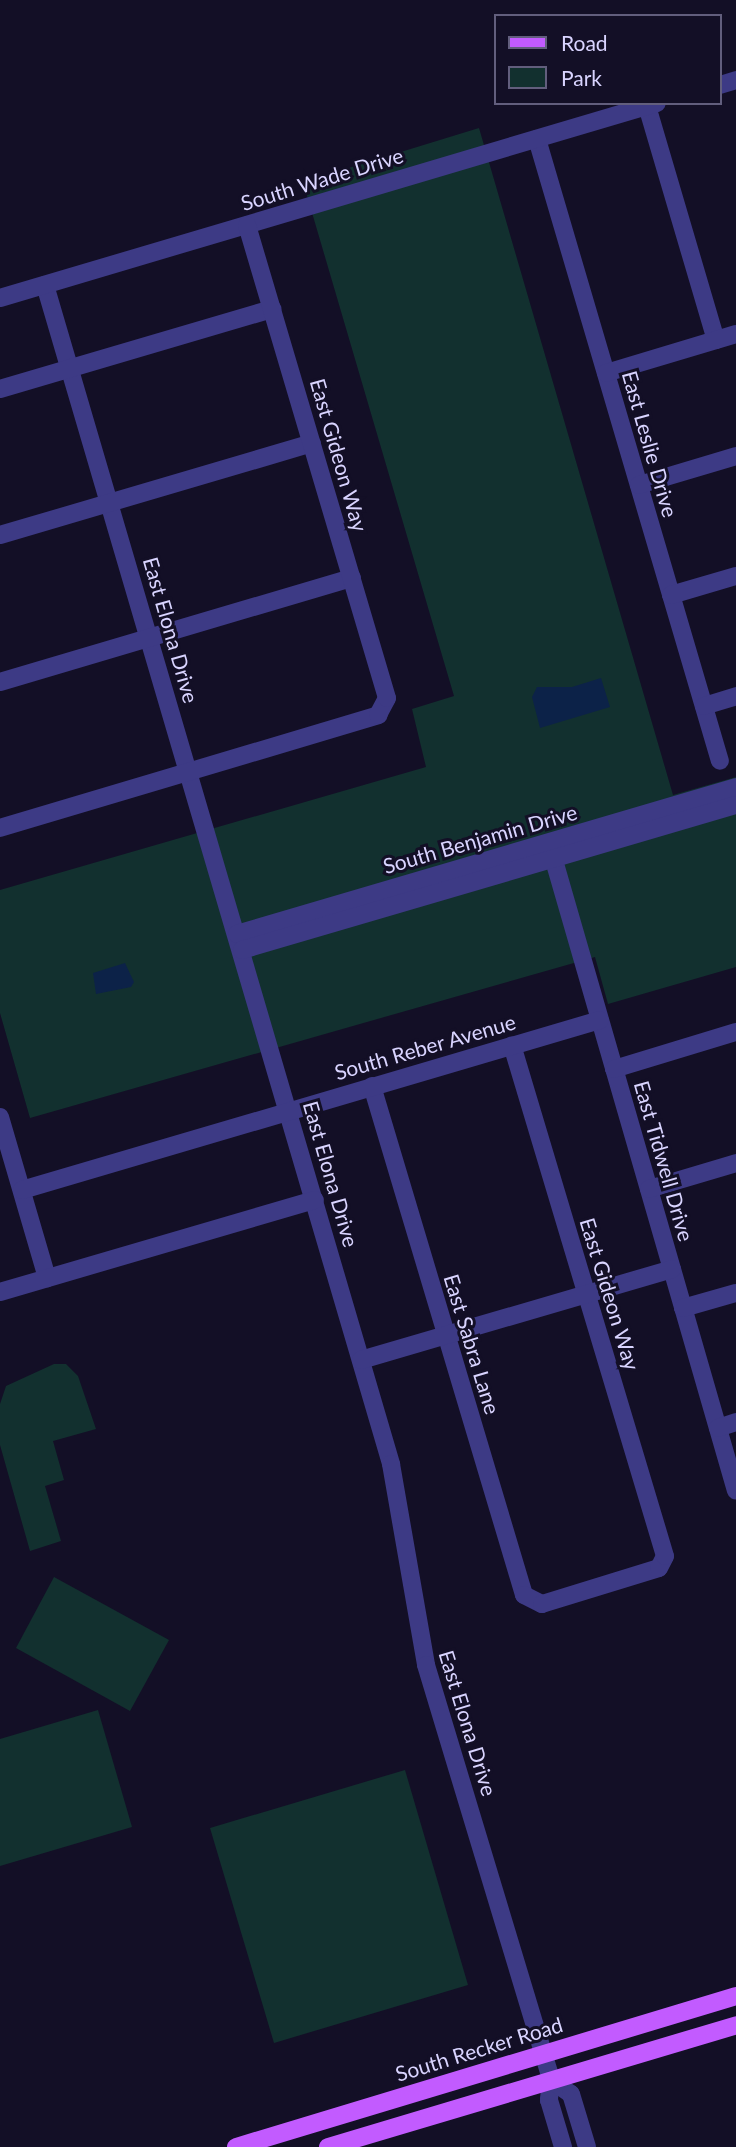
<!DOCTYPE html>
<html>
<head>
<meta charset="utf-8">
<style>
  body { margin:0 }
  #map { position:relative; width:736px; height:2147px; overflow:hidden; background:#130f26; font-family:Lato,sans-serif }
  div>[style] { position:absolute }
  .green>* { inset:0; background:#12302f }
  .water>* { inset:0; background:#0c2248 }
  .minor>* { height:18px; margin:-9px; padding:0 9px; transform-origin:9px; border-radius:9px; background:#3d3a85 }
  .major>* { height:18px; margin:-9px; padding:0 9px; transform-origin:9px; border-radius:9px; background:#c25bff }
  span { translate:-50% -50%; white-space:nowrap; text-align:center; line-height:1.15; -webkit-text-stroke:6px #130f26; paint-order:stroke }
  .street-label { font-size:21px; color:#d9d4ff }
  .legend { position:absolute; left:494px; top:14px; width:228px; height:91px; box-sizing:border-box; background:#130f26; border:2px solid #625e7d; margin:0; padding:9px 12px; list-style:none; font-size:21px; color:#d9d4ff }
  .legend li { display:flex; align-items:center; gap:14px; height:35px }
  .legend b { width:35px; border:2px solid #625e7d }
</style>
</head>
<body>
<div id="map">
  <div class="green">
    <i style="clip-path:polygon(479px 128px,673px 795px,736px 777px,736px 967px,608px 1004px,595px 957px,30px 1118px,0 1013px,0 890px,426px 767px,412px 709px,454px 696px,303px 182px)"></i>
    <i style="clip-path:polygon(54px 1364px,66px 1364px,78px 1376px,96px 1429px,53px 1441px,64px 1480px,45px 1486px,61px 1541px,30px 1551px,0 1445px,0 1404px,6px 1386px)"></i>
    <i style="clip-path:polygon(54px 1577px,169px 1640px,130px 1711px,16px 1648px)"></i>
    <i style="clip-path:polygon(98px 1710px,132px 1827px,0 1866px,0 1739px)"></i>
    <i style="clip-path:polygon(405px 1770px,468px 1985px,274px 2043px,210px 1828px)"></i>
  </div>
  <div class="water">
    <i style="clip-path:polygon(601px 678px,610px 707px,540px 728px,532px 697px,537px 687px,572px 687px)"></i>
    <i style="clip-path:polygon(125px 963px,134px 982px,131px 987px,96px 994px,93px 973px)"></i>
  </div>
  <div class="minor">
    <i style="left:720px;top:85px;width:17px;rotate:-17deg"></i>
    <i style="left:647px;top:106px;width:244px;rotate:73.6deg"></i>
    <i style="left:537px;top:139px;width:648px;rotate:73.61deg"></i>
    <i style="left:45px;top:285px;width:1229px;rotate:73.64deg"></i>
    <i style="left:391px;top:1464px;width:204px;rotate:80.1deg"></i>
    <i style="left:426px;top:1665px;width:433px;rotate:73.2deg"></i>
    <i style="left:551px;top:2080px;width:20px;rotate:96deg"></i>
    <i style="left:549px;top:2100px;width:49px;rotate:73.4deg"></i>
    <i style="left:0;top:298px;width:685px;rotate:-16.53deg"></i>
    <i style="left:606px;top:373px;width:136px;rotate:-16.7deg"></i>
    <i style="left:0;top:389px;width:284px;rotate:-16.4deg"></i>
    <i style="left:639px;top:485px;width:101px;rotate:-16.6deg"></i>
    <i style="left:0;top:535px;width:325px;rotate:-16.4deg"></i>
    <i style="left:671px;top:595px;width:68px;rotate:-16.3deg"></i>
    <i style="left:0;top:682px;width:367px;rotate:-16.5deg"></i>
    <i style="left:704px;top:706px;width:34px;rotate:-17deg"></i>
    <i style="left:0;top:828px;width:395px;rotate:-16.6deg"></i>
    <i style="left:378px;top:715px;width:19px;rotate:-62deg"></i>
    <i style="left:387px;top:698px;width:493px;rotate:-106.5deg"></i>
    <i style="left:549px;top:843px;width:674px;rotate:73.9deg"></i>
    <i style="left:237px;top:934px;width:520px;rotate:-16.41deg"></i>
    <i style="left:242px;top:950px;width:515px;rotate:-16.36deg"></i>
    <i style="left:614px;top:1069px;width:127px;rotate:-16.9deg"></i>
    <i style="left:372px;top:1086px;width:531px;rotate:73.37deg"></i>
    <i style="left:524px;top:1595px;width:20px;rotate:27deg"></i>
    <i style="left:542px;top:1604px;width:122px;rotate:-17.1deg"></i>
    <i style="left:659px;top:1568px;width:13px;rotate:-63deg"></i>
    <i style="left:665px;top:1556px;width:533px;rotate:-106.67deg"></i>
    <i style="left:0;top:1117px;width:168px;rotate:73.7deg"></i>
    <i style="left:649px;top:1189px;width:91px;rotate:-16.6deg"></i>
    <i style="left:22px;top:1190px;width:602px;rotate:-16.39deg"></i>
    <i style="left:0;top:1292px;width:328px;rotate:-16.3deg"></i>
    <i style="left:683px;top:1308px;width:55px;rotate:-15.8deg"></i>
    <i style="left:361px;top:1360px;width:324px;rotate:-16.3deg"></i>
    <i style="left:718px;top:1428px;width:19px;rotate:-18deg"></i>
    <i style="left:551px;top:2080px;width:24px;rotate:35deg"></i>
    <i style="left:571px;top:2094px;width:55px;rotate:73.2deg"></i>
  </div>
  <div class="major">
    <i style="left:236px;top:2147px;width:522px;rotate:-16.8deg"></i>
    <i style="left:328px;top:2147px;width:426px;rotate:-16.6deg"></i>
  </div>
  <div class="street-label">
    <span style="left:322px;top:179px;rotate:-17deg">South Wade Drive</span>
    <span style="left:650px;top:444px;rotate:74deg">East Leslie Drive</span>
    <span style="left:339px;top:455px;rotate:74deg">East Gideon Way</span>
    <span style="left:171px;top:630px;rotate:74deg">East Elona Drive</span>
    <span style="left:480px;top:839px;rotate:-16deg">South Benjamin Drive</span>
    <span style="left:425px;top:1047px;rotate:-16deg">South Reber Avenue</span>
    <span style="left:664px;top:1161px;rotate:74deg">East Tidwell Drive</span>
    <span style="left:331px;top:1174px;rotate:74deg">East Elona Drive</span>
    <span style="left:610px;top:1294px;rotate:73deg">East Gideon Way</span>
    <span style="left:472px;top:1344px;rotate:73deg">East Sabra Lane</span>
    <span style="left:468px;top:1723px;rotate:73deg">East Elona Drive</span>
    <span style="left:479px;top:2049px;rotate:-17deg">South Recker Road</span>
  </div>
  <ul class="legend">
  <li><b style="height:9px;background:#c25bff"></b>Road</li>
  <li><b style="height:19px;background:#12302f"></b>Park</li>
  </ul>
</div>
</body>
</html>
